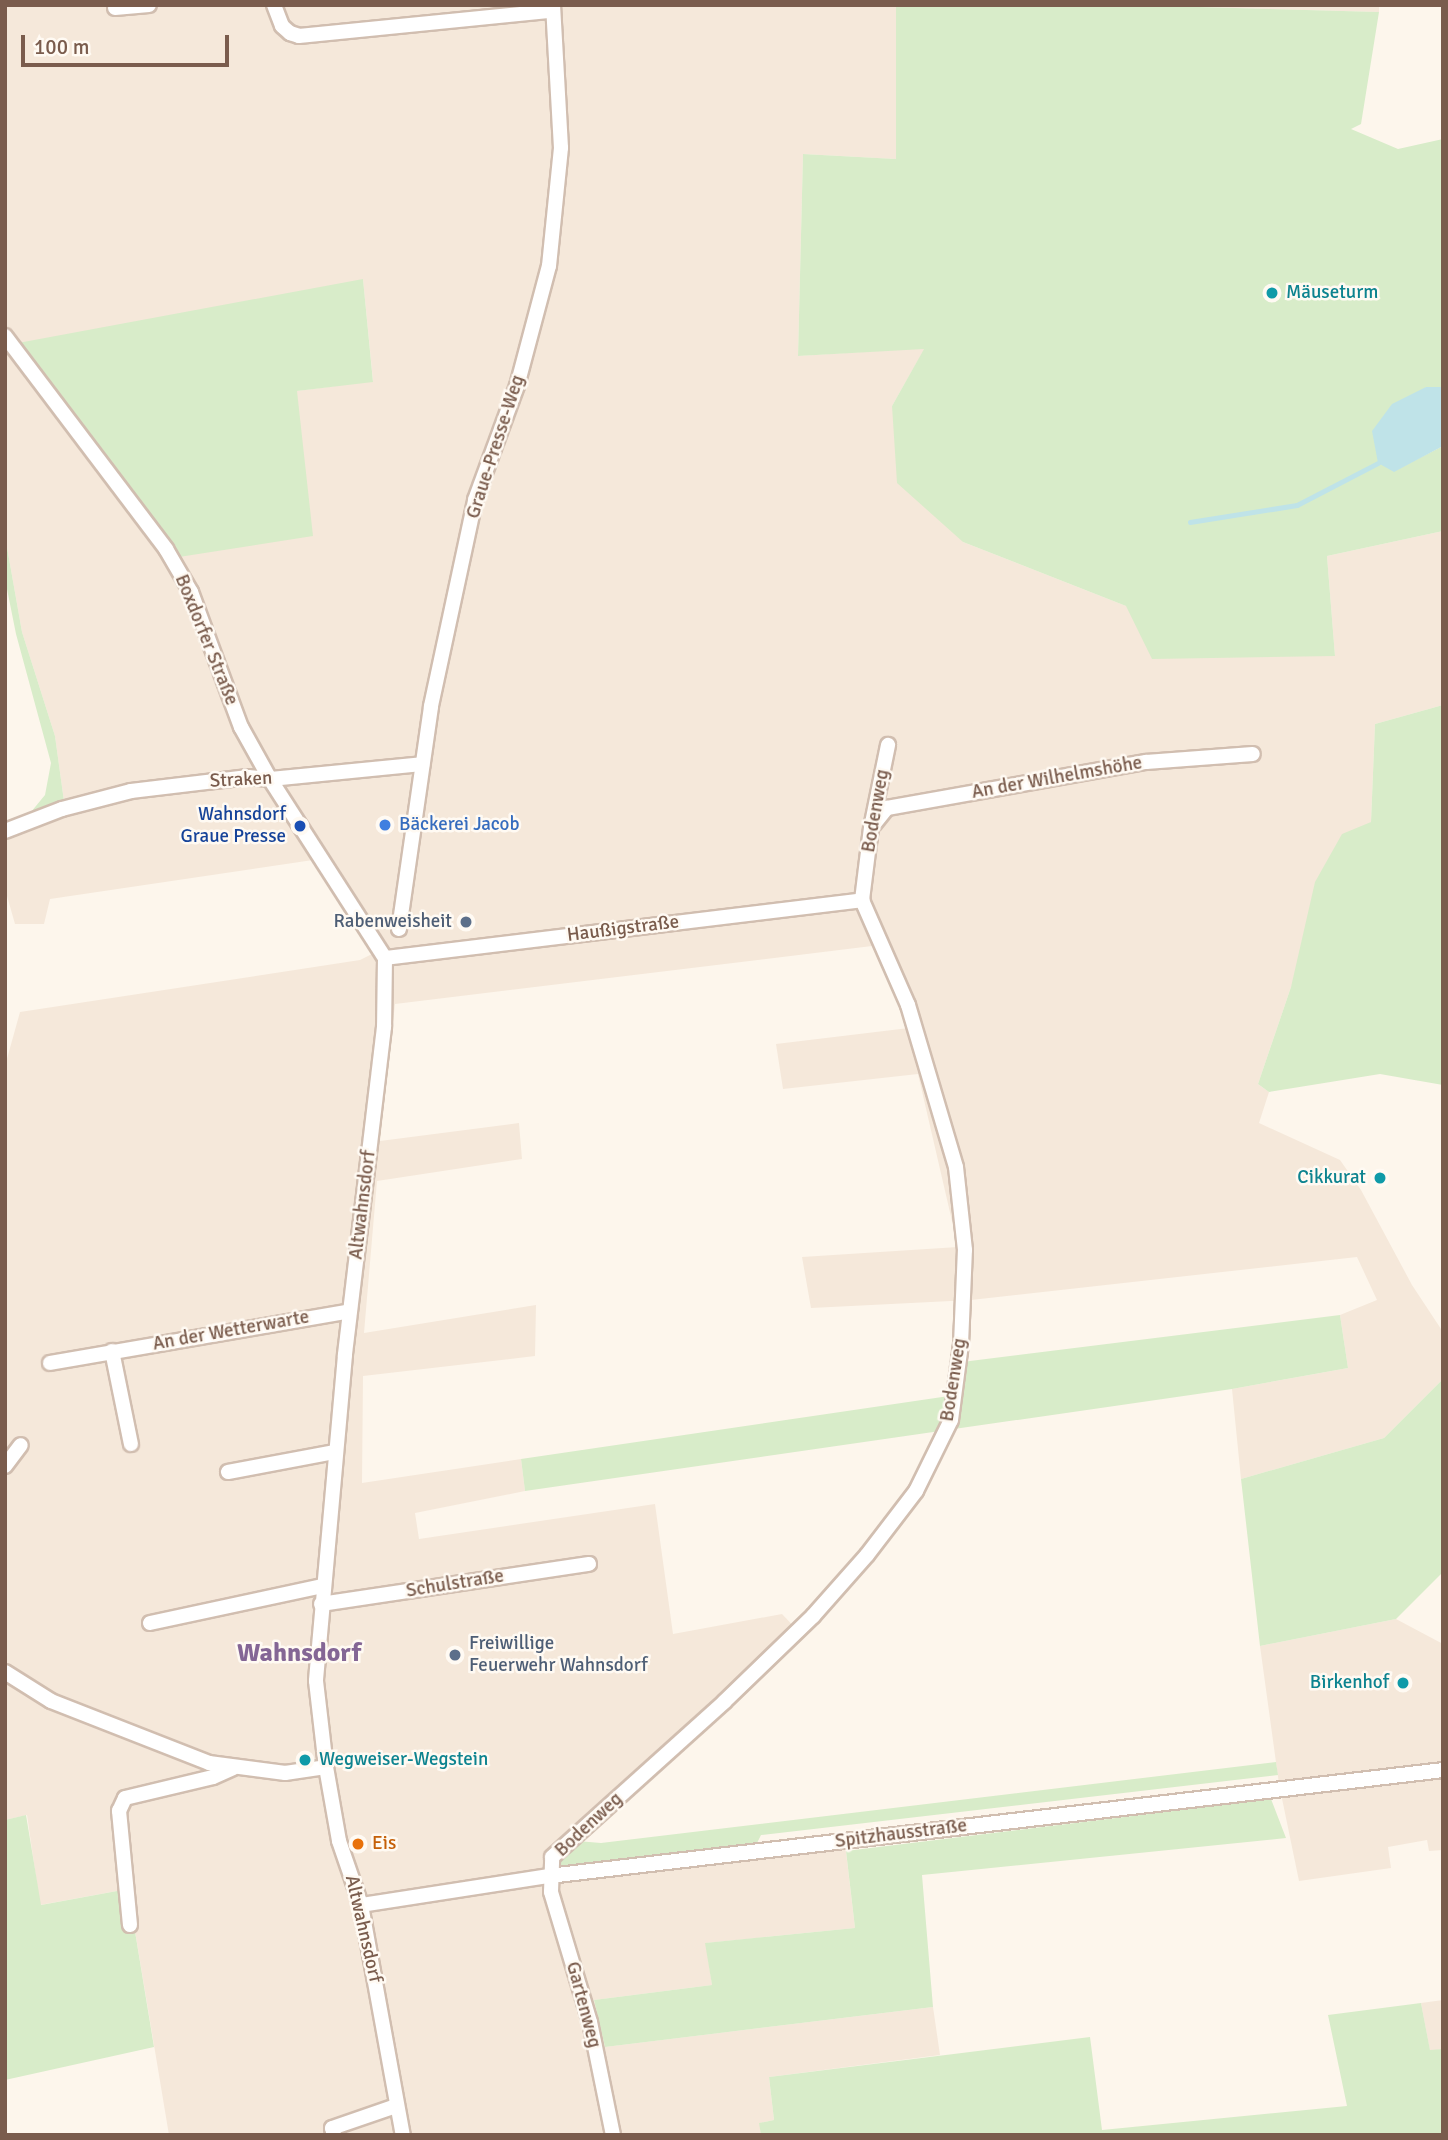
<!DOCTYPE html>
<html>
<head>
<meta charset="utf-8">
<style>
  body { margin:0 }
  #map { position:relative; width:1448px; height:2140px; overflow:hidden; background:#fdf6ec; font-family:Signika,sans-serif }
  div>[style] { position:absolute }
  .residential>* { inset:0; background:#f5e8da }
  .green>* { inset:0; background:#d8ecc9 }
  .water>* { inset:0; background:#bfe3e8 }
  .stream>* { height:4.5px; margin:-2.25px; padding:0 2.25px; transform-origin:2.25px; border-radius:2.25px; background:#bfe3e8 }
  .roads { filter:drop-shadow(2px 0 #d1beb0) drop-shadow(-2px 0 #d1beb0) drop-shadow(0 2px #d1beb0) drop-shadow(0 -2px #d1beb0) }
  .minor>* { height:14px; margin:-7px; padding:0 7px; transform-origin:7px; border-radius:7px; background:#fff }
  .dots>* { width:19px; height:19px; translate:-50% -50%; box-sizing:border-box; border:4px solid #fffaf3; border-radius:50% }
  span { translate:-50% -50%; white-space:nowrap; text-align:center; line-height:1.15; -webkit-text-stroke:5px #fffaf3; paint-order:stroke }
  .culture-label { font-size:19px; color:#0d838f }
  .left { translate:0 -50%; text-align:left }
  .right { translate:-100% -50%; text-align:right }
  .street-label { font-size:19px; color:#7a5c4d }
  .transit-label { font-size:19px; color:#164399 }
  .shop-label { font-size:19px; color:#366cbe }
  .service-label { font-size:19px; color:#4e5e75 }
  .food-label { font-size:19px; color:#c56008 }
  .district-label { font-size:26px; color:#846695; font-weight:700 }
  .frame { position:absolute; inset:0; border:7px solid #7a5c4d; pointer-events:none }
  .scale { position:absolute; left:21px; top:35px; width:208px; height:32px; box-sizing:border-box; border:4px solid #7a5c4d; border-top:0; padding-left:9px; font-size:21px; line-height:24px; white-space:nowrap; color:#7a5c4d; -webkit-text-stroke:5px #fffaf3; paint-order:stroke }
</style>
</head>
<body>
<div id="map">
  <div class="residential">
    <i style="clip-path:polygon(evenodd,5px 5px,896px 5px,896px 159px,803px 154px,798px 356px,925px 348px,892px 406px,963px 542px,1126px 606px,1335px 656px,1327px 556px,1443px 531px,1443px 705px,1375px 724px,1371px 822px,1291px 987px,1258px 1084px,1269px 1092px,1259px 1123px,1340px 1160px,1361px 1190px,1412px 1285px,1443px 1332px,1443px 1379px,1384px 1438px,1241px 1479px,1232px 1389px,1348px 1368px,1340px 1315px,1377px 1300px,1357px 1257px,971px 1300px,811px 1308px,802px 1257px,958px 1247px,918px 1074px,783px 1089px,776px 1044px,909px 1028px,872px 946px,395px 1004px,380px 1141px,519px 1123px,522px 1159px,377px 1181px,364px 1333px,536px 1305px,535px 1356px,363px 1376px,362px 1483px,521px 1459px,525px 1491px,415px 1513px,419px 1539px,655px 1504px,673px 1634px,782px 1614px,802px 1635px,557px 1859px,563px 1869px,844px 1835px,855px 1928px,706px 1943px,712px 1985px,594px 2000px,605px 2047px,933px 2007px,940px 2055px,769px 2077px,774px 2120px,760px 2123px,761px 2135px,169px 2135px,128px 1889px,40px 1905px,27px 1815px,5px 1820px,5px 1066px,20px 1012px,360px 960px,372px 954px,361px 931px,313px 860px,50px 899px,44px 924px,15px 924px,5px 889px,5px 841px,66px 816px,55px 736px,22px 632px,5px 536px,5px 5px,363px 279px,373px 381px,297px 391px,363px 279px)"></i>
    <i style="clip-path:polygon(1125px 5px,1379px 5px,1379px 12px)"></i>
    <i style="clip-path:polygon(1396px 1619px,1443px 1644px,1443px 1850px,1429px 1851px,1427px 1840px,1388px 1847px,1391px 1868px,1299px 1881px,1279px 1784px,1260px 1646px)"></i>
    <i style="clip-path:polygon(1443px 2000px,1443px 2049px,1430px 2051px,1421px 2003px)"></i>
  </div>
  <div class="green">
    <i style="clip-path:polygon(896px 5px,1125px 5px,1379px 12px,1361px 124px,1351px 129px,1398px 149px,1443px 139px,1443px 387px,1426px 387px,1394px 471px,1443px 446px,1443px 531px,1327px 556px,1335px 656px,1152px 659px,1126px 606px,963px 542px,897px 483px,892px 406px,924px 349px,798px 356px,803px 154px,896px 159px)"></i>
    <i style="clip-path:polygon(363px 279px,373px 382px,297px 391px,313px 536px,179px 557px,18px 343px)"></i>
    <i style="clip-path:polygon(5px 536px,22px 632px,55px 736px,66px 816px,5px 841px,5px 824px,31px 812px,45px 795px,51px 763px,16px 634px,5px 579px)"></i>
    <i style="clip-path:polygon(1443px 705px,1443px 1085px,1380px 1074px,1269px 1092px,1258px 1084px,1291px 987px,1315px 882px,1342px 834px,1371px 822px,1375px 724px)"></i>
    <i style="clip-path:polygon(1340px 1315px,1348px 1368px,1232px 1389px,525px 1491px,521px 1459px,949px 1396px,954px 1363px)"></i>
    <i style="clip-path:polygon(1443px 1379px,1443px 1572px,1396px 1619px,1260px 1646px,1241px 1479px,1384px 1438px)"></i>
    <i style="clip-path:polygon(1276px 1762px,1278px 1775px,761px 1835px,756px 1845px,563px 1869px,556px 1865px,557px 1859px,577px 1841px,601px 1843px)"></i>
    <i style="clip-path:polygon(1271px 1799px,1286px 1838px,922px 1875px,933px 2007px,605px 2047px,594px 2000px,712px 1985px,705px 1943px,855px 1928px,846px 1851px)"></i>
    <i style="clip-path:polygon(26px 1815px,41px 1905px,128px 1889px,154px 2047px,5px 2080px,5px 1820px)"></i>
    <i style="clip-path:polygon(1421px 2003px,1430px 2050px,1443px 2049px,1443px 2135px,761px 2135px,759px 2123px,774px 2120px,769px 2077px,1090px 2037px,1102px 2130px,1347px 2106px,1328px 2015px)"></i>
  </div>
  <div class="water">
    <i style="clip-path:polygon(1426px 387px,1443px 387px,1443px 446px,1394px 472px,1378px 463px,1372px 431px,1392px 404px)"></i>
  </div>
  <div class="stream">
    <i style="left:1190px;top:522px;width:108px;rotate:-9deg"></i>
    <i style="left:1297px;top:505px;width:91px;rotate:-27.4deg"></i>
  </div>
  <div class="roads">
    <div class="minor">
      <i style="left:274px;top:5px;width:22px;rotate:69deg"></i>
      <i style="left:282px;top:26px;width:11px;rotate:41deg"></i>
      <i style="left:290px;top:33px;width:9px;rotate:18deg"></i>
      <i style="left:299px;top:36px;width:253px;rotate:-5.7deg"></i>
      <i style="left:115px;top:8px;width:34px;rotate:-5deg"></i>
      <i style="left:5px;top:336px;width:267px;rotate:52.9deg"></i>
      <i style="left:166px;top:549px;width:50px;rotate:59.8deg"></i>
      <i style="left:191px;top:592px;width:144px;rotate:69.7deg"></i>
      <i style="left:241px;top:727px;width:60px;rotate:60.9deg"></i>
      <i style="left:270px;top:779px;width:213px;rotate:57.3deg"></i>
      <i style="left:874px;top:824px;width:21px;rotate:-51deg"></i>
      <i style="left:887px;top:808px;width:263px;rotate:-10.1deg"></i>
      <i style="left:1146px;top:762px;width:107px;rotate:-4.3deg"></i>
      <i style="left:5px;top:831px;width:61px;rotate:-21.1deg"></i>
      <i style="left:62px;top:809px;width:71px;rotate:-14.6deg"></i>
      <i style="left:131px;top:791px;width:118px;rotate:-6.8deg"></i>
      <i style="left:248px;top:777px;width:22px;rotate:5deg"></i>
      <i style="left:270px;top:779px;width:153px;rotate:-5.6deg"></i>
      <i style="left:399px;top:929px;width:225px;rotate:-81.8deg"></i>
      <i style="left:431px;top:706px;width:211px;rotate:-77.9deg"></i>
      <i style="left:475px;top:500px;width:121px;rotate:-69.8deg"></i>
      <i style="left:517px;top:386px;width:124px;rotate:-75.1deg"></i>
      <i style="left:549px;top:266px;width:119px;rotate:-84.2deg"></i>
      <i style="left:561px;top:148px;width:143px;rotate:-93.2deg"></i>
      <i style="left:385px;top:958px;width:69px;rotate:90.8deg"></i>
      <i style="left:384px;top:1027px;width:330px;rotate:96.8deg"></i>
      <i style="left:345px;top:1355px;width:327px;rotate:95.1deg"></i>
      <i style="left:316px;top:1681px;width:87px;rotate:83.4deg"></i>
      <i style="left:326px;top:1767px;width:75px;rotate:80deg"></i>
      <i style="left:339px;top:1841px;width:68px;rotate:71deg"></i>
      <i style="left:361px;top:1905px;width:234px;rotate:79.7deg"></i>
      <i style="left:385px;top:958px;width:481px;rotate:-6.9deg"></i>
      <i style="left:112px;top:1351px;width:95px;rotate:78.5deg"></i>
      <i style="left:50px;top:1363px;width:304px;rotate:-9.8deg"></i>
      <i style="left:5px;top:1466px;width:26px;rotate:-53deg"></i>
      <i style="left:228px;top:1472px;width:109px;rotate:-10.6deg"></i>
      <i style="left:321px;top:1604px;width:271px;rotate:-8.5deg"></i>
      <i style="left:150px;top:1623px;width:177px;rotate:-12.1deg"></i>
      <i style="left:5px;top:1672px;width:54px;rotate:32.2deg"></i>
      <i style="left:51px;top:1701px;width:170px;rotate:21.4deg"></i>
      <i style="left:209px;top:1763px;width:77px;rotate:7.5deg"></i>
      <i style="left:285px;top:1773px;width:41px;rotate:-8.3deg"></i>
      <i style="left:361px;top:1905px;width:190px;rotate:-8.8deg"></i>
      <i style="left:549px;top:1876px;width:900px;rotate:-6.76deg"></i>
      <i style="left:130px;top:1925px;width:115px;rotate:-95.5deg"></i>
      <i style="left:119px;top:1811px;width:14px;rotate:-65deg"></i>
      <i style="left:125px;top:1798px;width:90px;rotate:-13.4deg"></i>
      <i style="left:213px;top:1777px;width:22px;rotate:-24deg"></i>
      <i style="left:334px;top:2135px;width:7px;rotate:-106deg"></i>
      <i style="left:332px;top:2128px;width:68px;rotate:-19deg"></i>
      <i style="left:613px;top:2135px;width:115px;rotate:-101.5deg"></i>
      <i style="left:590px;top:2022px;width:136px;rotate:-106.7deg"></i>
      <i style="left:551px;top:1892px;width:35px;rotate:-88deg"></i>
      <i style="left:552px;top:1857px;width:232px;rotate:-42deg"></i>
      <i style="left:724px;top:1702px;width:124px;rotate:-44deg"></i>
      <i style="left:813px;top:1616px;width:81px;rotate:-48.5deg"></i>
      <i style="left:867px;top:1555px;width:81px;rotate:-52.6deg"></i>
      <i style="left:916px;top:1491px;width:79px;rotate:-63.8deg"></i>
      <i style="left:951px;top:1420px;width:77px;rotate:-82.5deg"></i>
      <i style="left:961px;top:1344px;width:94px;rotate:-87.6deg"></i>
      <i style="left:965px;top:1250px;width:83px;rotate:-96.2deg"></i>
      <i style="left:956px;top:1167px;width:169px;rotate:-106.5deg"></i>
      <i style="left:908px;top:1005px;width:115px;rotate:-113.7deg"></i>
      <i style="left:862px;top:900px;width:73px;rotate:-82.9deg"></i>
      <i style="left:871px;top:828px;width:85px;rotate:-78.4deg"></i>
    </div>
  </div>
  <div class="dots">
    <i style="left:1272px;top:293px;background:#0f9aa8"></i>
    <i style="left:385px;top:825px;background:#3f7fe0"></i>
    <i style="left:300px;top:826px;background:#1a4fb4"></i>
    <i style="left:466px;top:922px;background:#5c6f8a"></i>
    <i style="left:1380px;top:1178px;background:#0f9aa8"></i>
    <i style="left:455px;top:1655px;background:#5c6f8a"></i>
    <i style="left:1403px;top:1683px;background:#0f9aa8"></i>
    <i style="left:305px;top:1760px;background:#0f9aa8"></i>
    <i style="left:358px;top:1844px;background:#e8710a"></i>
  </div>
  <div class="culture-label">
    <span class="left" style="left:1286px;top:293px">Mäuseturm</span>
    <span class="right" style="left:1366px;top:1178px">Cikkurat</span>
    <span class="right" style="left:1389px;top:1683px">Birkenhof</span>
    <span class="left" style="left:319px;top:1760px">Wegweiser-Wegstein</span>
  </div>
  <div class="street-label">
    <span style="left:496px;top:447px;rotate:-72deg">Graue-Presse-Weg</span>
    <span style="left:206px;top:640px;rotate:68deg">Boxdorfer Straße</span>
    <span style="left:1057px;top:778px;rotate:-10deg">An der Wilhelmshöhe</span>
    <span style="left:241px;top:780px;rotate:-3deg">Straken</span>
    <span style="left:876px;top:811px;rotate:-80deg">Bodenweg</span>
    <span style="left:623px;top:929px;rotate:-7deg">Haußigstraße</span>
    <span style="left:363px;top:1205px;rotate:-83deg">Altwahnsdorf</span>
    <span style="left:231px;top:1331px;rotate:-10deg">An der Wetterwarte</span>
    <span style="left:954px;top:1380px;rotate:-81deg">Bodenweg</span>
    <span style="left:455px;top:1584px;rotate:-9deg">Schulstraße</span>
    <span style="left:589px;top:1825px;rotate:-43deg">Bodenweg</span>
    <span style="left:901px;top:1834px;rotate:-7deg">Spitzhausstraße</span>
    <span style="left:363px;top:1929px;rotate:77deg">Altwahnsdorf</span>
    <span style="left:583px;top:2005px;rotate:75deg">Gartenweg</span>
  </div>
  <div class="transit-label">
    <span class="right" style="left:286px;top:826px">Wahnsdorf<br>Graue Presse</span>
  </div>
  <div class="shop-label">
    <span class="left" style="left:399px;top:825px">Bäckerei Jacob</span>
  </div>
  <div class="service-label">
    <span class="right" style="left:452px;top:922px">Rabenweisheit</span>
    <span class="left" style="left:469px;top:1655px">Freiwillige<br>Feuerwehr Wahnsdorf</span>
  </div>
  <div class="food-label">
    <span class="left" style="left:372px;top:1844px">Eis</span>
  </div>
  <div class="district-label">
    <span style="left:299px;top:1654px">Wahnsdorf</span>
  </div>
  <div class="frame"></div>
  <div class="scale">100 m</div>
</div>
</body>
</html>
